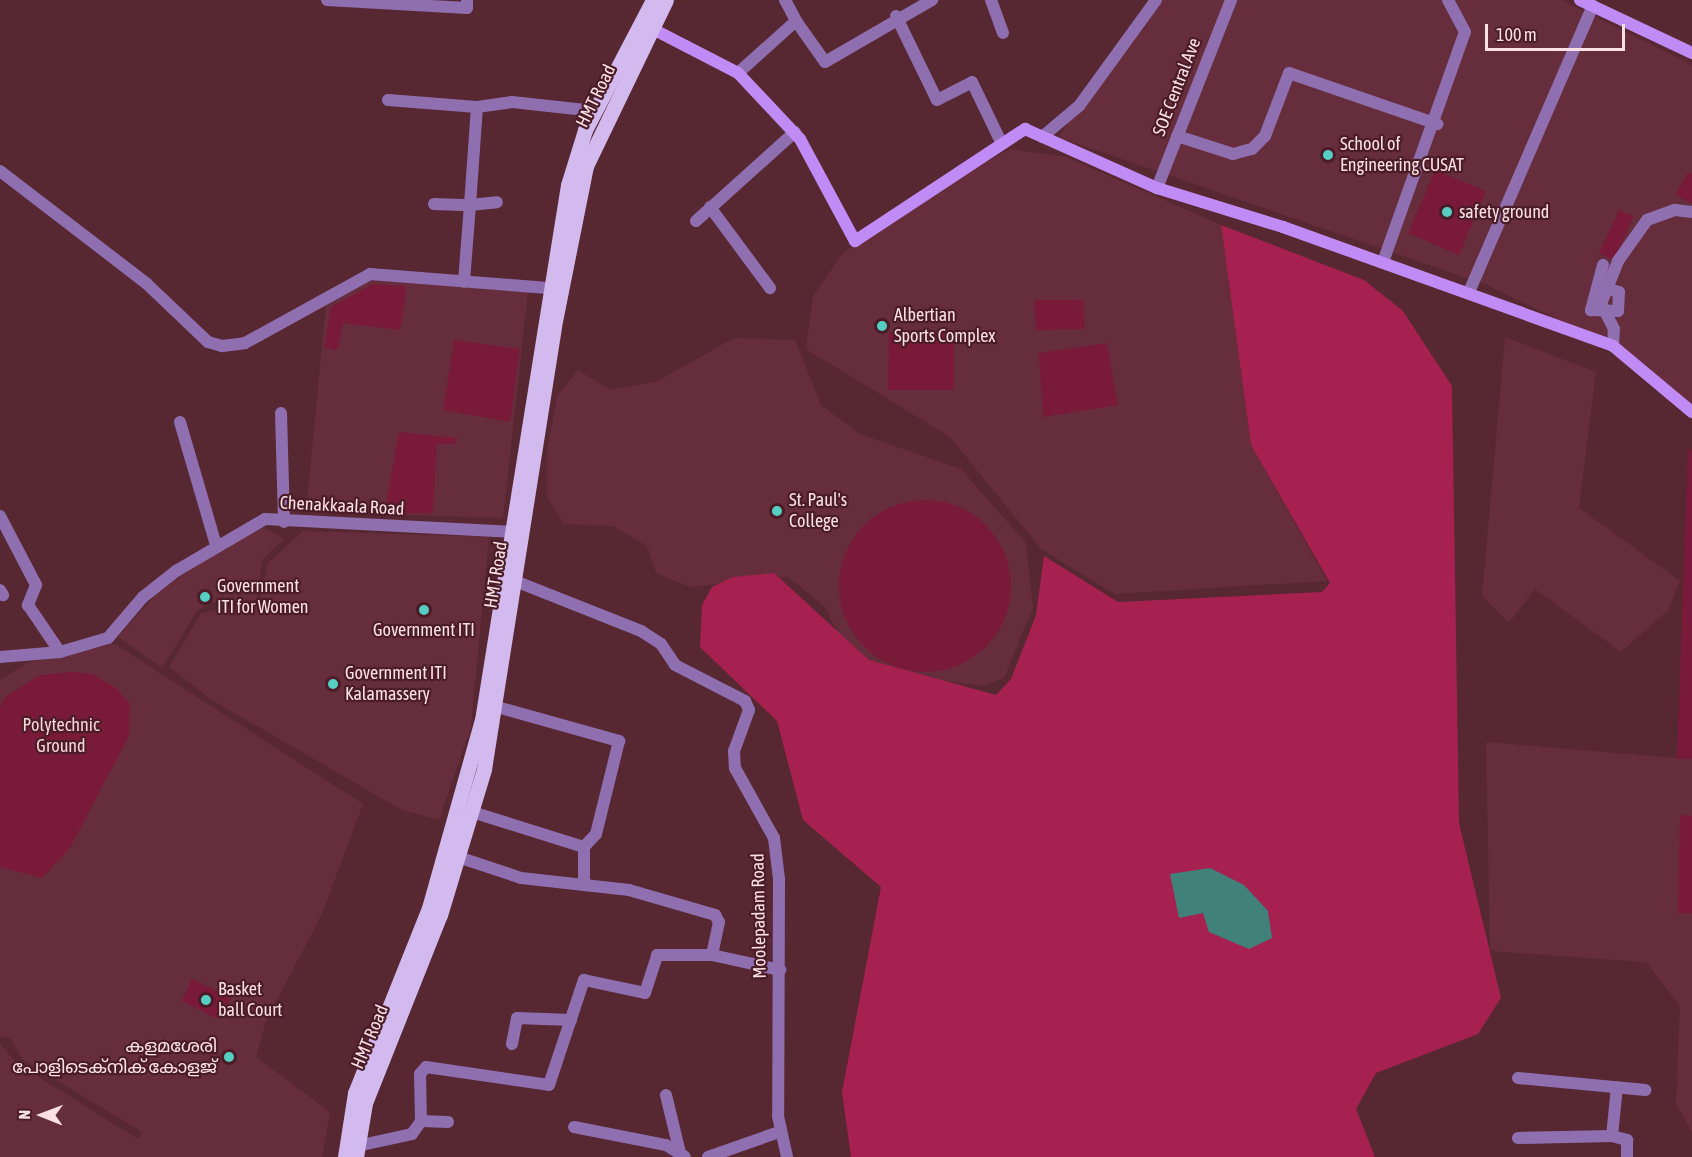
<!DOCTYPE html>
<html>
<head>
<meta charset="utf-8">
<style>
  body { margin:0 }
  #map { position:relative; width:1692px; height:1157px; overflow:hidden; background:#572732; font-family:"Asap Condensed","Noto Sans Malayalam",sans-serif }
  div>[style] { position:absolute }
  .built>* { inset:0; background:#662e3c }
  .green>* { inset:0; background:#7a1a3a }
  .round { border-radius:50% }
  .forest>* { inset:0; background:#a6214f }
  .water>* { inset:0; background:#40817a }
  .street>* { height:12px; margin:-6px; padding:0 6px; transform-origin:6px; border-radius:6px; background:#8f6fb0 }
  .secondary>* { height:12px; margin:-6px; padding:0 6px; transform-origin:6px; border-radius:6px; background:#c08bf4 }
  .primary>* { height:15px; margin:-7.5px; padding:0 7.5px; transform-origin:7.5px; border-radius:7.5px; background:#d2b9ee }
  .dots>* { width:16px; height:16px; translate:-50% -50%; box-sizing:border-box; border:3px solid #4b1c28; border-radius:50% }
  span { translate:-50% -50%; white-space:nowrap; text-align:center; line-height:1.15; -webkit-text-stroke:4.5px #4b1c28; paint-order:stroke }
  .street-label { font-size:18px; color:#fbe1e6 }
  .poi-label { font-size:18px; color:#fbe1e6 }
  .left { translate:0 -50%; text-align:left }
  .right { translate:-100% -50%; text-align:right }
  .park-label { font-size:18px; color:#f7d4da }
  .north { position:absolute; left:12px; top:1085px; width:60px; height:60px; -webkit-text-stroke:4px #4b1c28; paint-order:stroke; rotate:271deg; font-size:16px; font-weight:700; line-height:24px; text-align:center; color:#fbe1e6 }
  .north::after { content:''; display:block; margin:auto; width:21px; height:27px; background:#fbe1e6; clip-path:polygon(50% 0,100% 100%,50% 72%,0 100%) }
  .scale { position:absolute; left:1485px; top:24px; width:140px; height:27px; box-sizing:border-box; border:3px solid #fbe1e6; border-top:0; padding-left:8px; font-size:18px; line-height:21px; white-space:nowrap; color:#fbe1e6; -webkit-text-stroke:4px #4b1c28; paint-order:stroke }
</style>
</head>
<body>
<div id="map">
  <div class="built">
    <i style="clip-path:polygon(1159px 0,1562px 0,1692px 65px,1692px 412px,1620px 350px,1487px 285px,1058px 137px)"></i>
    <i style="clip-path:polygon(1010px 149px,1066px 157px,1221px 225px,1251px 445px,1327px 581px,1115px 594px,1041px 549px,950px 437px,806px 349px,813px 296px,842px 254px,913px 203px)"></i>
    <i style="clip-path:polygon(371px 279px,528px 292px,503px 518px,306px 512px,326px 304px)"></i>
    <i style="clip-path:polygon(1505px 337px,1596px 372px,1579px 508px,1680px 581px,1668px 610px,1621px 652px,1535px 589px,1509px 623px,1482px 596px)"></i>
    <i style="clip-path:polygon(734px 338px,795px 340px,821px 405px,860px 434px,961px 469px,1026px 543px,1033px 607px,1004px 678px,982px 686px,887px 673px,843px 644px,825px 607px,788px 577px,690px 587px,656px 573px,647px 546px,613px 526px,564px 524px,547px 497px,547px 453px,557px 396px,578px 370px,611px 390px,658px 381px)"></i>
    <i style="clip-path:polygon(1692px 459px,1692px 1133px,1676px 1103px,1680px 1006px,1646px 962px,1490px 951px,1486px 742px,1677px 758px)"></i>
    <i style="clip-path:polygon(262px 527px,284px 539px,262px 560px,257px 600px,210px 603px,198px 610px,162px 668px,118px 637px,156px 594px,208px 556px)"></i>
    <i style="clip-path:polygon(303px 531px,489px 537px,471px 727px,439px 820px,402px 810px,212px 700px,169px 667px,201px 613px,259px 602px,268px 563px)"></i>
    <i style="clip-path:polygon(115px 644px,363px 804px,322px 914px,266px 1021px,256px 1057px,330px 1112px,322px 1157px,0 1157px,0 1044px,18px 1064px,138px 1139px,142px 1132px,22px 1059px,11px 1039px,0 1036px,0 680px,27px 663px)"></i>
  </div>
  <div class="green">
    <i style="clip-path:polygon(1435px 170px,1486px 191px,1459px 255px,1408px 233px)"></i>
    <i style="clip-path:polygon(1687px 173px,1692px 173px,1692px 204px,1676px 195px)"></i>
    <i style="clip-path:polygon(1619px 210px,1634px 216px,1614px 260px,1599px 253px)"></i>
    <i style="clip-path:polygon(373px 284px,407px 286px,400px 330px,343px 323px,338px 350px,324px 348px,331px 307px)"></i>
    <i style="clip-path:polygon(1034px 300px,1083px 300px,1085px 329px,1036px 330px)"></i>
    <i style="clip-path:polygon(954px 331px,954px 390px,888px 390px,889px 332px)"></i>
    <i style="clip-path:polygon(454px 340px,520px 349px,510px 422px,443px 410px)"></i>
    <i style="clip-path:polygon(1107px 343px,1118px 405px,1043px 417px,1039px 353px)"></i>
    <i style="clip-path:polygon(399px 432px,457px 438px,455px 444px,437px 444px,433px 513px,384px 514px)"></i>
    <i style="clip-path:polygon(1688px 448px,1692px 452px,1692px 759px,1677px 759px)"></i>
    <i class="round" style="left:839px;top:500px;width:172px;height:172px"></i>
    <i style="clip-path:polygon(72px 672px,93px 674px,117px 689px,130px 704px,129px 736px,70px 848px,42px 878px,0 867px,0 707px,5px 697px,40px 675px)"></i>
    <i style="clip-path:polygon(1680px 815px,1692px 816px,1692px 913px,1678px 913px)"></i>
    <i style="clip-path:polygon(192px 979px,231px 998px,218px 1019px,182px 1001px)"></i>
  </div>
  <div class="forest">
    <i style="clip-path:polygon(1221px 225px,1364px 280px,1403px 311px,1452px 386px,1459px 823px,1501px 998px,1478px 1034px,1376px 1073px,1356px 1109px,1375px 1157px,851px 1157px,842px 1092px,881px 887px,803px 820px,777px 721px,700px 647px,702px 605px,712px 587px,733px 577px,774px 573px,869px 660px,996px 695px,1011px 679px,1036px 615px,1044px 556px,1118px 602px,1322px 592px,1330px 583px,1251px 445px)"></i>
  </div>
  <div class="water">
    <i style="clip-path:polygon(1210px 868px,1244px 885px,1268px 911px,1272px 938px,1249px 949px,1209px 932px,1203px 913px,1179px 918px,1170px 874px)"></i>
  </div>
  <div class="street">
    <i style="left:327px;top:0;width:140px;rotate:3.3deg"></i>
    <i style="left:467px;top:8px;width:8px;rotate:-90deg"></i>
    <i style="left:785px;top:0;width:24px;rotate:62deg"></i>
    <i style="left:991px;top:0;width:35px;rotate:70deg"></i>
    <i style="left:896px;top:16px;width:93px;rotate:64deg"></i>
    <i style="left:937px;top:100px;width:39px;rotate:-27deg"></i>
    <i style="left:972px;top:82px;width:67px;rotate:64.2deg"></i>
    <i style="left:738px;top:73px;width:78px;rotate:-41.9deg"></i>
    <i style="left:796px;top:21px;width:50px;rotate:54.7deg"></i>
    <i style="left:825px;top:62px;width:124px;rotate:-30.1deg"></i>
    <i style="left:388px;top:100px;width:89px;rotate:4.5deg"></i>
    <i style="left:477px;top:107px;width:98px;rotate:94.1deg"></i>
    <i style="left:470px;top:205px;width:27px;rotate:-6deg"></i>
    <i style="left:477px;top:107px;width:35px;rotate:-8deg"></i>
    <i style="left:512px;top:102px;width:83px;rotate:6.2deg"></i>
    <i style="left:1177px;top:136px;width:59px;rotate:17.8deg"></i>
    <i style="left:1233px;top:154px;width:20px;rotate:-15deg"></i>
    <i style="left:1252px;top:149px;width:18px;rotate:-45deg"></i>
    <i style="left:1265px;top:136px;width:67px;rotate:-69.1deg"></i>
    <i style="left:1289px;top:73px;width:157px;rotate:19deg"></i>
    <i style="left:1042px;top:137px;width:48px;rotate:-40deg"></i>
    <i style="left:1079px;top:106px;width:131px;rotate:-54deg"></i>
    <i style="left:0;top:171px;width:185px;rotate:37.5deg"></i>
    <i style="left:147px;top:284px;width:84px;rotate:43.6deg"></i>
    <i style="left:208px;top:342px;width:15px;rotate:16deg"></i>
    <i style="left:222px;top:346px;width:23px;rotate:-7deg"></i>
    <i style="left:245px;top:343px;width:143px;rotate:-28.9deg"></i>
    <i style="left:370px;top:274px;width:191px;rotate:4.5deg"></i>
    <i style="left:1157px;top:188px;width:202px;rotate:-68.5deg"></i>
    <i style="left:434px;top:204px;width:36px;rotate:2deg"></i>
    <i style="left:470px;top:205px;width:77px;rotate:94.5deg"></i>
    <i style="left:710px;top:207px;width:101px;rotate:53.5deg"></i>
    <i style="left:696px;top:221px;width:133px;rotate:-42deg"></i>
    <i style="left:1383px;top:262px;width:244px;rotate:-70.4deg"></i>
    <i style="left:1465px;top:32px;width:36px;rotate:-118deg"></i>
    <i style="left:1603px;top:265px;width:47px;rotate:104.9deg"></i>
    <i style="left:1591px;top:310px;width:27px;rotate:2deg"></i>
    <i style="left:1618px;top:311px;width:19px;rotate:-87deg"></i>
    <i style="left:1619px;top:292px;width:15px;rotate:-164deg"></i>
    <i style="left:1469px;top:292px;width:312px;rotate:-66.6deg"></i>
    <i style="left:1613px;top:346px;width:17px;rotate:-87deg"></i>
    <i style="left:1614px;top:329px;width:28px;rotate:-117deg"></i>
    <i style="left:1601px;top:304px;width:46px;rotate:-68.4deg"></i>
    <i style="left:1618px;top:261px;width:50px;rotate:-54.7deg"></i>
    <i style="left:1647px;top:220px;width:30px;rotate:-20deg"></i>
    <i style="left:1675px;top:210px;width:17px;rotate:7deg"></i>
    <i style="left:281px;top:413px;width:109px;rotate:88.4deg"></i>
    <i style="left:180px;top:422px;width:128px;rotate:73.7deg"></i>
    <i style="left:0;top:516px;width:78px;rotate:62.4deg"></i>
    <i style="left:36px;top:585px;width:22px;rotate:112deg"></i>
    <i style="left:28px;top:605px;width:57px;rotate:55.8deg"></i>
    <i style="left:515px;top:581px;width:136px;rotate:21.6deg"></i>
    <i style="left:641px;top:631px;width:24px;rotate:33deg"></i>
    <i style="left:661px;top:644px;width:25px;rotate:56deg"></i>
    <i style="left:675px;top:665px;width:79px;rotate:27.2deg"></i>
    <i style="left:745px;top:701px;width:10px;rotate:66deg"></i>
    <i style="left:749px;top:710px;width:44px;rotate:110.1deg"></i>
    <i style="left:734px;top:751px;width:17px;rotate:87deg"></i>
    <i style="left:735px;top:768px;width:80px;rotate:60.9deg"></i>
    <i style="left:774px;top:838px;width:41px;rotate:83deg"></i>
    <i style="left:779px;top:879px;width:237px;rotate:90.2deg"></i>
    <i style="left:778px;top:1116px;width:42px;rotate:77.6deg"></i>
    <i style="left:0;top:590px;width:6px;rotate:59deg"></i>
    <i style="left:0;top:657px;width:60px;rotate:-4.8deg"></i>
    <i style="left:60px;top:652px;width:50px;rotate:-16.3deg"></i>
    <i style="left:108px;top:638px;width:54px;rotate:-49.5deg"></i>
    <i style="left:143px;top:597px;width:42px;rotate:-38.2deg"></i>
    <i style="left:176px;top:571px;width:103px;rotate:-30.3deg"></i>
    <i style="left:265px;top:519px;width:245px;rotate:3deg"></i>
    <i style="left:497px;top:707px;width:127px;rotate:15.6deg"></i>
    <i style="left:619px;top:741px;width:96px;rotate:103.9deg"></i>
    <i style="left:596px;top:834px;width:18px;rotate:133deg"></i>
    <i style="left:584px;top:847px;width:36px;rotate:90deg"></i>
    <i style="left:472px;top:812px;width:117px;rotate:17.4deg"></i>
    <i style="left:458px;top:857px;width:66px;rotate:18.4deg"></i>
    <i style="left:521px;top:878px;width:109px;rotate:6.3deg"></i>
    <i style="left:629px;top:890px;width:90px;rotate:16.2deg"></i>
    <i style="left:715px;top:915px;width:8px;rotate:60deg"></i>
    <i style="left:719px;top:922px;width:34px;rotate:102deg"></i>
    <i style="left:512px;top:1044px;width:26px;rotate:-79deg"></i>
    <i style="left:517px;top:1018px;width:54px;rotate:2.1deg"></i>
    <i style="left:1518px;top:1078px;width:128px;rotate:5.4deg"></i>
    <i style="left:666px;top:1095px;width:64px;rotate:76.4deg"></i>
    <i style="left:421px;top:1121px;width:27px;rotate:2deg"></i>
    <i style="left:574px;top:1127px;width:94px;rotate:11.1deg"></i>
    <i style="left:666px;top:1145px;width:22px;rotate:32deg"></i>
    <i style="left:1612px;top:1136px;width:49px;rotate:-84.2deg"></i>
    <i style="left:1518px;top:1138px;width:94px;rotate:-1.2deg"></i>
    <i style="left:1612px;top:1136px;width:16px;rotate:15deg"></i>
    <i style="left:1627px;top:1140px;width:17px;rotate:90deg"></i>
    <i style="left:357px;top:1146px;width:56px;rotate:-12.3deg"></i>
    <i style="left:412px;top:1134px;width:16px;rotate:-55deg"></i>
    <i style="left:421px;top:1121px;width:47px;rotate:-91.2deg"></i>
    <i style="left:420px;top:1074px;width:9px;rotate:-49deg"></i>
    <i style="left:426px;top:1067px;width:124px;rotate:8.3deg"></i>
    <i style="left:549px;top:1085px;width:111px;rotate:-71.6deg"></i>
    <i style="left:584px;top:980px;width:62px;rotate:12deg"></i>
    <i style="left:645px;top:993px;width:40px;rotate:-72deg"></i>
    <i style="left:657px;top:955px;width:55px"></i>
    <i style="left:712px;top:955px;width:70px;rotate:12.4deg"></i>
    <i style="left:708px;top:1157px;width:75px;rotate:-19.4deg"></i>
  </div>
  <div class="secondary">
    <i style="left:1580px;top:0;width:124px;rotate:25.3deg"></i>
    <i style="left:645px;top:25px;width:105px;rotate:27.3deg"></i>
    <i style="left:738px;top:73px;width:91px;rotate:46.8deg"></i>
    <i style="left:800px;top:139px;width:116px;rotate:61.7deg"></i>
    <i style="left:855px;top:241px;width:204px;rotate:-33.4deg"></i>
    <i style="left:1025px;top:129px;width:145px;rotate:24.1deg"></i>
    <i style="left:1157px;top:188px;width:132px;rotate:17.2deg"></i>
    <i style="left:1283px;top:227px;width:351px;rotate:19.8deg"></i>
    <i style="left:1613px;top:346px;width:103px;rotate:39.9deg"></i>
  </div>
  <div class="primary">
    <i style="left:345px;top:1157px;width:65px;rotate:-81.1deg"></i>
    <i style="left:355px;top:1093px;width:199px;rotate:-68.2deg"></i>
    <i style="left:429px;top:908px;width:195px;rotate:-74.3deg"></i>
    <i style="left:482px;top:720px;width:542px;rotate:-80.87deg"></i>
    <i style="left:568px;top:185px;width:58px;rotate:-72.8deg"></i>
    <i style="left:585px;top:130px;width:147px;rotate:-62.4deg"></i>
    <i style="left:356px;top:1157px;width:55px;rotate:-80.5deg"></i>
    <i style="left:365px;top:1103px;width:202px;rotate:-68.3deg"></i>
    <i style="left:440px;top:915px;width:152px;rotate:-73.2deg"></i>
    <i style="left:484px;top:769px;width:448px;rotate:-81deg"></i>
    <i style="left:554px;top:326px;width:163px;rotate:-78.7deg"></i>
    <i style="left:586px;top:166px;width:184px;rotate:-64.3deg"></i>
  </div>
  <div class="dots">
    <i style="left:1328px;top:155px;background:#57cec2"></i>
    <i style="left:1447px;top:212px;background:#57cec2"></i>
    <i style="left:882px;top:326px;background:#57cec2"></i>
    <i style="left:777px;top:511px;background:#57cec2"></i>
    <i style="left:205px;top:597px;background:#57cec2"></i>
    <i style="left:424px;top:610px;background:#57cec2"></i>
    <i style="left:333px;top:684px;background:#57cec2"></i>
    <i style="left:206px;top:1000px;background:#57cec2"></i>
    <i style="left:229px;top:1057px;background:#57cec2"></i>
  </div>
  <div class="street-label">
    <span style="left:1177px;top:87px;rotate:-69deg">SOE Central Ave</span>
    <span style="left:596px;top:96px;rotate:-64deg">HMT Road</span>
    <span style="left:342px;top:506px;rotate:3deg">Chenakkaala Road</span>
    <span style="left:496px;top:575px;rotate:-81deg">HMT Road</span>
    <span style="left:759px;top:916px;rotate:-91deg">Moolepadam Road</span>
    <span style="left:370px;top:1037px;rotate:-67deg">HMT Road</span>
  </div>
  <div class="poi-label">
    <span class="left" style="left:1340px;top:155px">School of<br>Engineering CUSAT</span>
    <span class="left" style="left:1459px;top:212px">safety ground</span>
    <span class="left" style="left:894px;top:326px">Albertian<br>Sports Complex</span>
    <span class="left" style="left:789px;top:511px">St. Paul's<br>College</span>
    <span class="left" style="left:217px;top:597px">Government<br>ITI for Women</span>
    <span style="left:424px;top:630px">Government ITI</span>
    <span class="left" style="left:345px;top:684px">Government ITI<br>Kalamassery</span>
    <span class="left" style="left:218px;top:1000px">Basket<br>ball Court</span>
    <span class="right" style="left:217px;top:1057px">കളമശേരി<br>പോളിടെക്നിക് കോളജ്</span>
  </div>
  <div class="park-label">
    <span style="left:61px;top:736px">Polytechnic<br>Ground</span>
  </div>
  <div class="north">N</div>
  <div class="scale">100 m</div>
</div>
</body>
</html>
